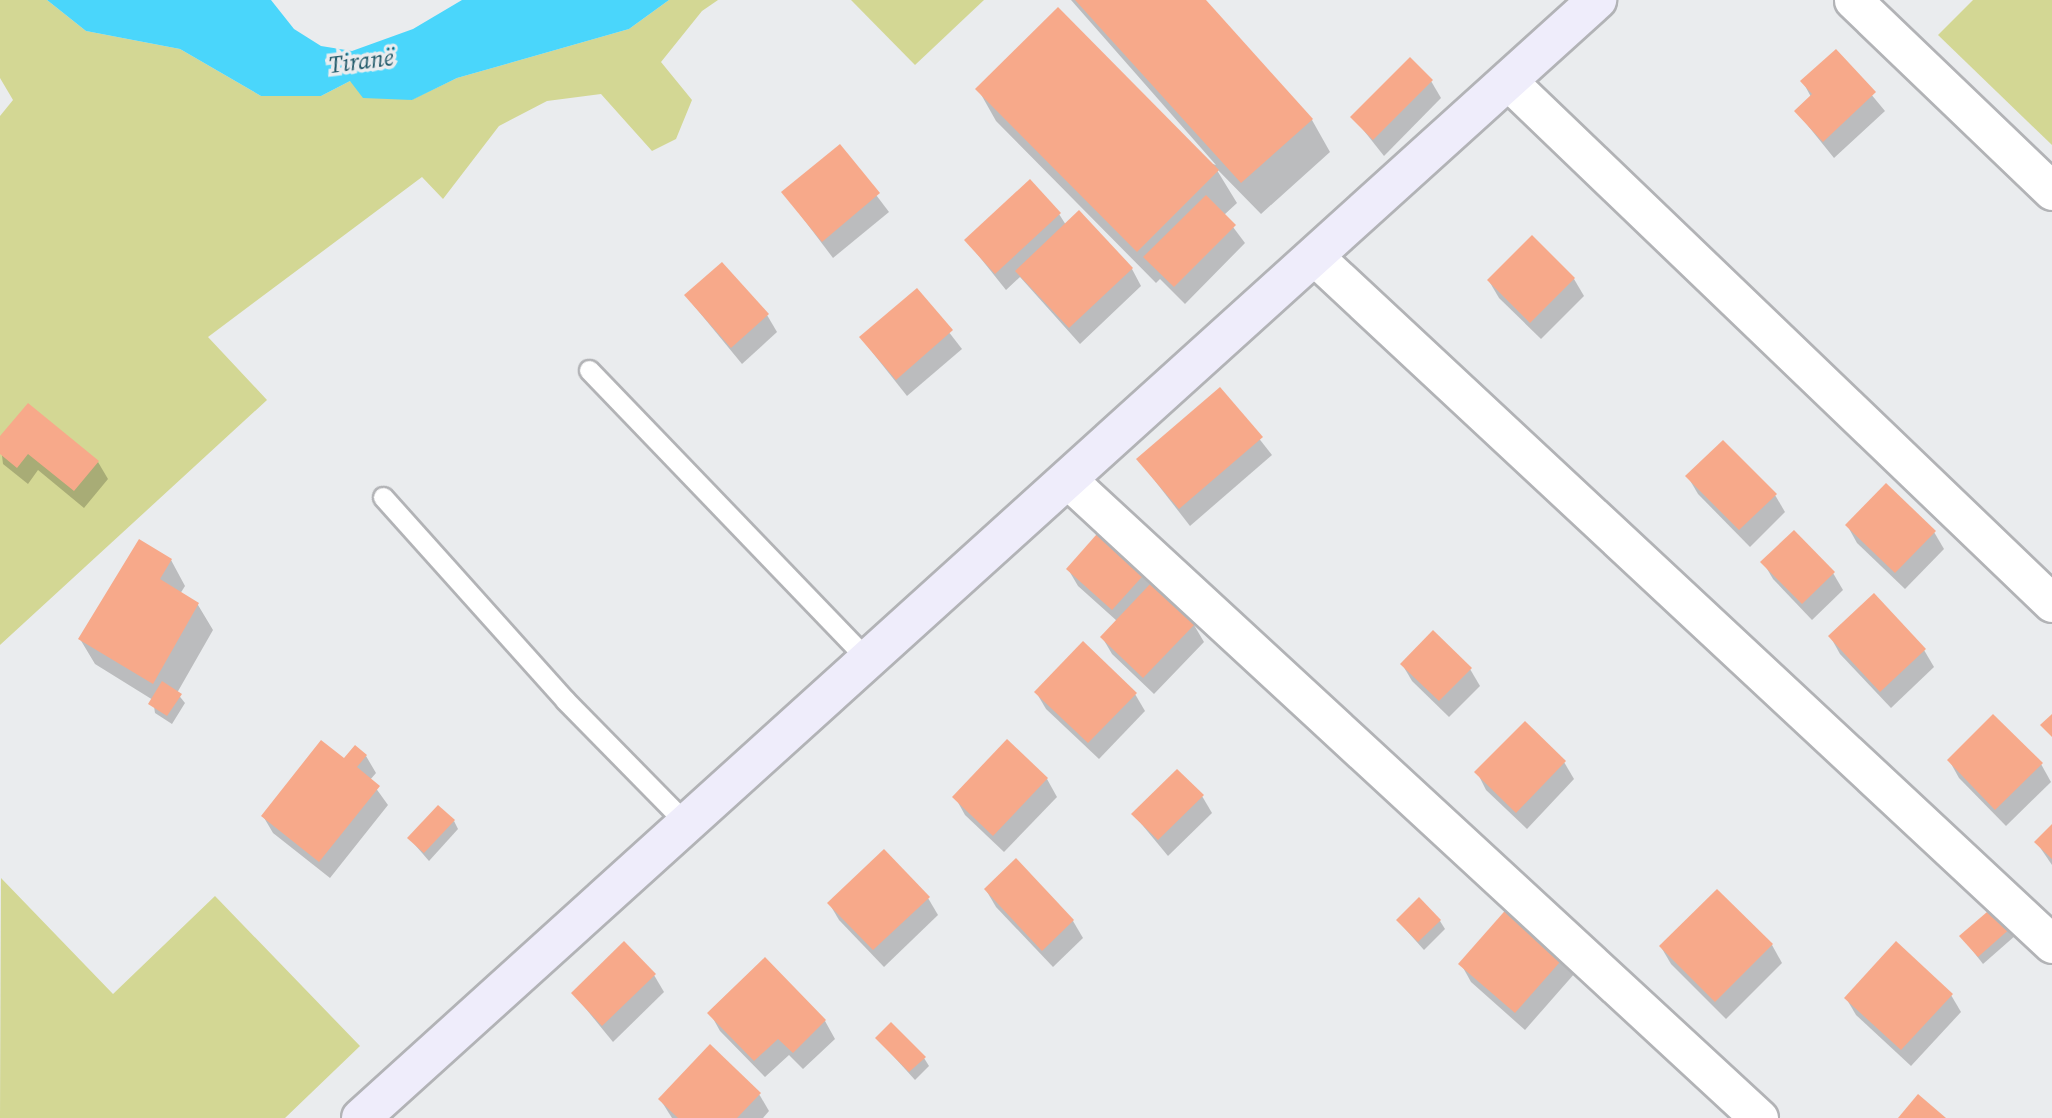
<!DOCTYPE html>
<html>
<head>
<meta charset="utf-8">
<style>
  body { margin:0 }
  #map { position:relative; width:2052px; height:1118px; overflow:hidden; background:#eaecee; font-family:"Source Serif 4",serif }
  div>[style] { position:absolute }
  .green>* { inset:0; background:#d3d794 }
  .water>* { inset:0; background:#4ad6fb }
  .shadow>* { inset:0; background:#0003 }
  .building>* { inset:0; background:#f7a98a }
  .roads { filter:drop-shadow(2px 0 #b2b3b6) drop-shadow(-2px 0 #b2b3b6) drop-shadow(0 2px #b2b3b6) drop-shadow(0 -2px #b2b3b6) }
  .lane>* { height:19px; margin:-9.5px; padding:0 9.5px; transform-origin:9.5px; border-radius:9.5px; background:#fff }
  .street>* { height:37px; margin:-18.5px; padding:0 18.5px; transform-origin:18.5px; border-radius:18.5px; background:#fff }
  .secondary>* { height:38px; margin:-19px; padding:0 19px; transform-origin:19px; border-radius:19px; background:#efedfb }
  span { translate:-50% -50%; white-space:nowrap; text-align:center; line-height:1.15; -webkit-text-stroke:7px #eaecee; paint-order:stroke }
  .water-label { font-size:24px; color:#215969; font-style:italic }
</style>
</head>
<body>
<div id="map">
  <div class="green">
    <i style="clip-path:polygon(0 0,47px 0,86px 31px,180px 49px,261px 96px,321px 96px,350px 81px,411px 100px,457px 78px,629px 29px,669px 0,718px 0,702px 11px,661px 62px,692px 100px,676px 139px,652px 151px,601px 94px,547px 101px,499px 126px,443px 199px,422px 177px,208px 337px,267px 400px,0 645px,0 116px,13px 100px,0 78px)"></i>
    <i style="clip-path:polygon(851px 0,984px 0,915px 65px)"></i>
    <i style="clip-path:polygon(1973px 0,2052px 0,2052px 145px,1938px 35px)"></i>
    <i style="clip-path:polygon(1px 878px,113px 994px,215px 896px,360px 1046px,285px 1118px,0 1118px)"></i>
  </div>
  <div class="water">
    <i style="clip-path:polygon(47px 0,271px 0,294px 29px,321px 46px,352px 51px,413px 29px,462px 0,669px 0,629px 29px,457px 78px,412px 100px,363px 98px,350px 81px,321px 96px,261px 96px,180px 49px,86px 31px)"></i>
  </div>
  <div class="shadow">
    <i style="clip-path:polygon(1071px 0,1203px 0,1312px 120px,1330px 152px,1261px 214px,1215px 167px,1237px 203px,1224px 215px,1245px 243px,1185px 304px,1160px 279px,1156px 283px,996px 121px,978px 89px,1216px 165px)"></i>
    <i style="clip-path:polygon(1836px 52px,1885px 111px,1834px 158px,1796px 111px,1811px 97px,1803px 82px)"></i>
    <i style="clip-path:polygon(1431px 81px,1441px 98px,1384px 156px,1353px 117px)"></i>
    <i style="clip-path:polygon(839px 146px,889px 212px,833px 258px,783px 192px)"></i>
    <i style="clip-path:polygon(1059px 214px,1066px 225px,1132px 269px,1141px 286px,1080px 344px,1020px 277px,1006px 290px,966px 240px)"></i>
    <i style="clip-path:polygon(1574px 279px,1584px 296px,1541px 339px,1499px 298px,1489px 281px)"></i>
    <i style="clip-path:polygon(917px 291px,962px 349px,907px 396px,861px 338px)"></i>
    <i style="clip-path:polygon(686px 296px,767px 315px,777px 332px,742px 364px)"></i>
    <i style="clip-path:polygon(1220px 389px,1272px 455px,1190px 526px,1138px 459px)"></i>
    <i style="clip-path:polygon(0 439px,98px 462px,108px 479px,84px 508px,38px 470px,28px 484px,3px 464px)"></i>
    <i style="clip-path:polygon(1688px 477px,1775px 495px,1785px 512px,1750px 547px,1698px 494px)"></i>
    <i style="clip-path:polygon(1847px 525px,1934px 532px,1944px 549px,1905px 589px,1857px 543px)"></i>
    <i style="clip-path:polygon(171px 560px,185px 586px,180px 594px,198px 605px,213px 630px,177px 693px,185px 703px,172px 724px,155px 713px,153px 700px,95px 664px,80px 639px)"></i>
    <i style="clip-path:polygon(1763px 562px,1833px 573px,1843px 590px,1812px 620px,1773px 579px)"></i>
    <i style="clip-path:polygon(1068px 569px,1149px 569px,1156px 589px,1194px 625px,1204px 642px,1154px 694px,1112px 654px,1102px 637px,1117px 621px,1078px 586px)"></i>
    <i style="clip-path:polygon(1830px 636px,1924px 650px,1934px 667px,1891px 708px,1840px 654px)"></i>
    <i style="clip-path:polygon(1402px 664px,1470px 669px,1480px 686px,1449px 717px,1412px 681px)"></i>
    <i style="clip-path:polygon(1036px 692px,1135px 694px,1145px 711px,1099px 759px,1046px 709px)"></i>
    <i style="clip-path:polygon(366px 756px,376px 773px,370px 780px,388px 805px,330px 878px,273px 833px,263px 816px,345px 761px)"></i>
    <i style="clip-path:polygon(1949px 760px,2041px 764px,2051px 782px,2006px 826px,1959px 778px)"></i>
    <i style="clip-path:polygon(1564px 762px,1574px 779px,1527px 829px,1486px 790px,1477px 772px)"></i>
    <i style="clip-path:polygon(1047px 779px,1057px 797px,1004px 852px,965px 815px,955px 797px)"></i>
    <i style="clip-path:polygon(1202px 796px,1212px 813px,1168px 856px,1134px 815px)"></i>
    <i style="clip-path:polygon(454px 821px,458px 829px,429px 861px,409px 838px)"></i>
    <i style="clip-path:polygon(2052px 827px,2052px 865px,2037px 843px)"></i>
    <i style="clip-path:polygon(1016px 861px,1073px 921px,1083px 938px,1053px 967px,996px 907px,986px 890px)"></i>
    <i style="clip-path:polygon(928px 898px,938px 915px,884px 967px,839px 920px,829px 903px)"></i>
    <i style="clip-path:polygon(1511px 907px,1575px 973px,1525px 1030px,1471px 982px,1461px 964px)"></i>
    <i style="clip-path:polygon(1398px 921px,1440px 921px,1445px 929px,1424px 950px)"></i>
    <i style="clip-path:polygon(2011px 927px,2016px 935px,1983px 964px,1962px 937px)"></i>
    <i style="clip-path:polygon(1772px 945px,1782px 963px,1726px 1019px,1671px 964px,1661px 947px)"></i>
    <i style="clip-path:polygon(765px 960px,825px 1021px,835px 1039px,803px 1069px,789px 1055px,765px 1077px,720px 1031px,710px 1013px)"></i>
    <i style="clip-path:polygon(654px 975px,664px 992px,613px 1042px,573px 993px)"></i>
    <i style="clip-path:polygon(1951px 995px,1961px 1012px,1911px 1066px,1856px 1015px,1846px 998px)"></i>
    <i style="clip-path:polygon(877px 1038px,924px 1058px,929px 1066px,915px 1080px)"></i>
    <i style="clip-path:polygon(759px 1094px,769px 1111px,763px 1118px,672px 1118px,660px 1099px)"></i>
  </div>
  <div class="building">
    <i style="clip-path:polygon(1075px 0,1206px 0,1313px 119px,1241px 183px)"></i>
    <i style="clip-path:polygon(1058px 7px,1219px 170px,1137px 252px,975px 89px)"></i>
    <i style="clip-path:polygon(1836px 49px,1876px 92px,1823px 142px,1794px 111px,1812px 94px,1800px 81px)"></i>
    <i style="clip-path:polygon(1410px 57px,1433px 80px,1373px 140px,1350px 117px)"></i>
    <i style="clip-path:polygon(840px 144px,880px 193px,822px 242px,781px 192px)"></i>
    <i style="clip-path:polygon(1030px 179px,1061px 213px,995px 274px,964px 240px)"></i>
    <i style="clip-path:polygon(1206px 195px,1236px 225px,1174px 287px,1143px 257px)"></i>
    <i style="clip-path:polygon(1079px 210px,1133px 268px,1069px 328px,1015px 271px)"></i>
    <i style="clip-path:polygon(1532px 235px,1575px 278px,1530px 323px,1487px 280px)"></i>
    <i style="clip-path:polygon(722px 262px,769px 314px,731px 348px,684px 295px)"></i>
    <i style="clip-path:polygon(917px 288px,953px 330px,896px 380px,859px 337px)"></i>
    <i style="clip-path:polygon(1220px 387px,1263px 437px,1179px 509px,1136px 459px)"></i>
    <i style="clip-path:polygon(28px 403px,99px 461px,74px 491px,28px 454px,17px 468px,0 454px,0 436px)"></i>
    <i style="clip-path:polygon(1723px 440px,1777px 494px,1739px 530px,1685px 476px)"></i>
    <i style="clip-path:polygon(1886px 483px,1936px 531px,1895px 573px,1845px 525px)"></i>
    <i style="clip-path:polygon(1104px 526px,1150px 568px,1112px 610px,1066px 569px)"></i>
    <i style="clip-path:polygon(1794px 530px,1835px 572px,1802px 604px,1760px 562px)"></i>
    <i style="clip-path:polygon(139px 539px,172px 559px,160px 579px,199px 603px,153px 684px,78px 639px)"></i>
    <i style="clip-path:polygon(1152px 582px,1195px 624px,1143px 678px,1100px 637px)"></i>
    <i style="clip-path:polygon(1874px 593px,1926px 649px,1880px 692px,1828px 636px)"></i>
    <i style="clip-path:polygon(1433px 630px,1472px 668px,1439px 701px,1400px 664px)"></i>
    <i style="clip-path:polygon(1083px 641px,1137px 693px,1088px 743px,1034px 692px)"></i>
    <i style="clip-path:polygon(162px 681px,182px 694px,167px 716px,148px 704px)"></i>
    <i style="clip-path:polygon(1993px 714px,2043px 763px,1995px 810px,1947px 760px)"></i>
    <i style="clip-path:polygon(2052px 714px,2052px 737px,2040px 725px)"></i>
    <i style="clip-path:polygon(1525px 721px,1566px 761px,1516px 813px,1474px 772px)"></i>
    <i style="clip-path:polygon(1007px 739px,1048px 778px,993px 836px,952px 797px)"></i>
    <i style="clip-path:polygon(321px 740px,344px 758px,355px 745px,367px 755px,357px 767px,380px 786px,319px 862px,261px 816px)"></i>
    <i style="clip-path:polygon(1177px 769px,1204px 795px,1158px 840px,1131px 814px)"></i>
    <i style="clip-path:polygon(438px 805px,455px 820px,424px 853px,407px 838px)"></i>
    <i style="clip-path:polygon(2052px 824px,2052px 859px,2034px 842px)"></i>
    <i style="clip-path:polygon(884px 849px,930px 897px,873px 950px,827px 903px)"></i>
    <i style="clip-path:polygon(1016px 858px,1074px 920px,1042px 951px,984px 889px)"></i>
    <i style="clip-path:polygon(1717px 889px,1773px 944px,1715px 1002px,1659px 946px)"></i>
    <i style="clip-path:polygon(1419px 897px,1441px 920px,1418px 942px,1396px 920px)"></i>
    <i style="clip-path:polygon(1510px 905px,1567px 954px,1515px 1013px,1458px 964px)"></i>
    <i style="clip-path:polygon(1994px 906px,2013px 926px,1978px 957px,1959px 936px)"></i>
    <i style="clip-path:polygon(624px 941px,656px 974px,602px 1026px,571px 993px)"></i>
    <i style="clip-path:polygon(1896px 941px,1953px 994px,1901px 1050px,1844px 998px)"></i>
    <i style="clip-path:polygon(765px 957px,826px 1020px,793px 1053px,778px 1039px,754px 1061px,707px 1013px)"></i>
    <i style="clip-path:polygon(891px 1022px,926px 1057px,909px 1072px,875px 1038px)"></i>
    <i style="clip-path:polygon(710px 1044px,761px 1093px,737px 1118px,678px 1118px,658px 1099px)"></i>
    <i style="clip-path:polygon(1918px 1094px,1946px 1118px,1898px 1118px)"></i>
  </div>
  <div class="roads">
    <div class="lane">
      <i style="left:589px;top:370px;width:400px;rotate:46.1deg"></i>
      <i style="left:383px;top:497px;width:273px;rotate:48.1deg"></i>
      <i style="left:565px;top:700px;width:171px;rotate:45.5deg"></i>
    </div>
    <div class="street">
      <i style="left:1853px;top:0;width:276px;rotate:43.8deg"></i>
      <i style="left:1508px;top:81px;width:754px;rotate:43.82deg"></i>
      <i style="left:1314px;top:256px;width:1009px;rotate:42.99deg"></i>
      <i style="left:1067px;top:479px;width:942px;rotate:42.72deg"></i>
    </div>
    <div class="secondary">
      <i style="left:361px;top:1118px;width:1667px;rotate:-42.13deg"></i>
    </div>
  </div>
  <div class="water-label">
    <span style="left:361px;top:61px;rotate:-7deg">Tiranë</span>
  </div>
</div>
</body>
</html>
